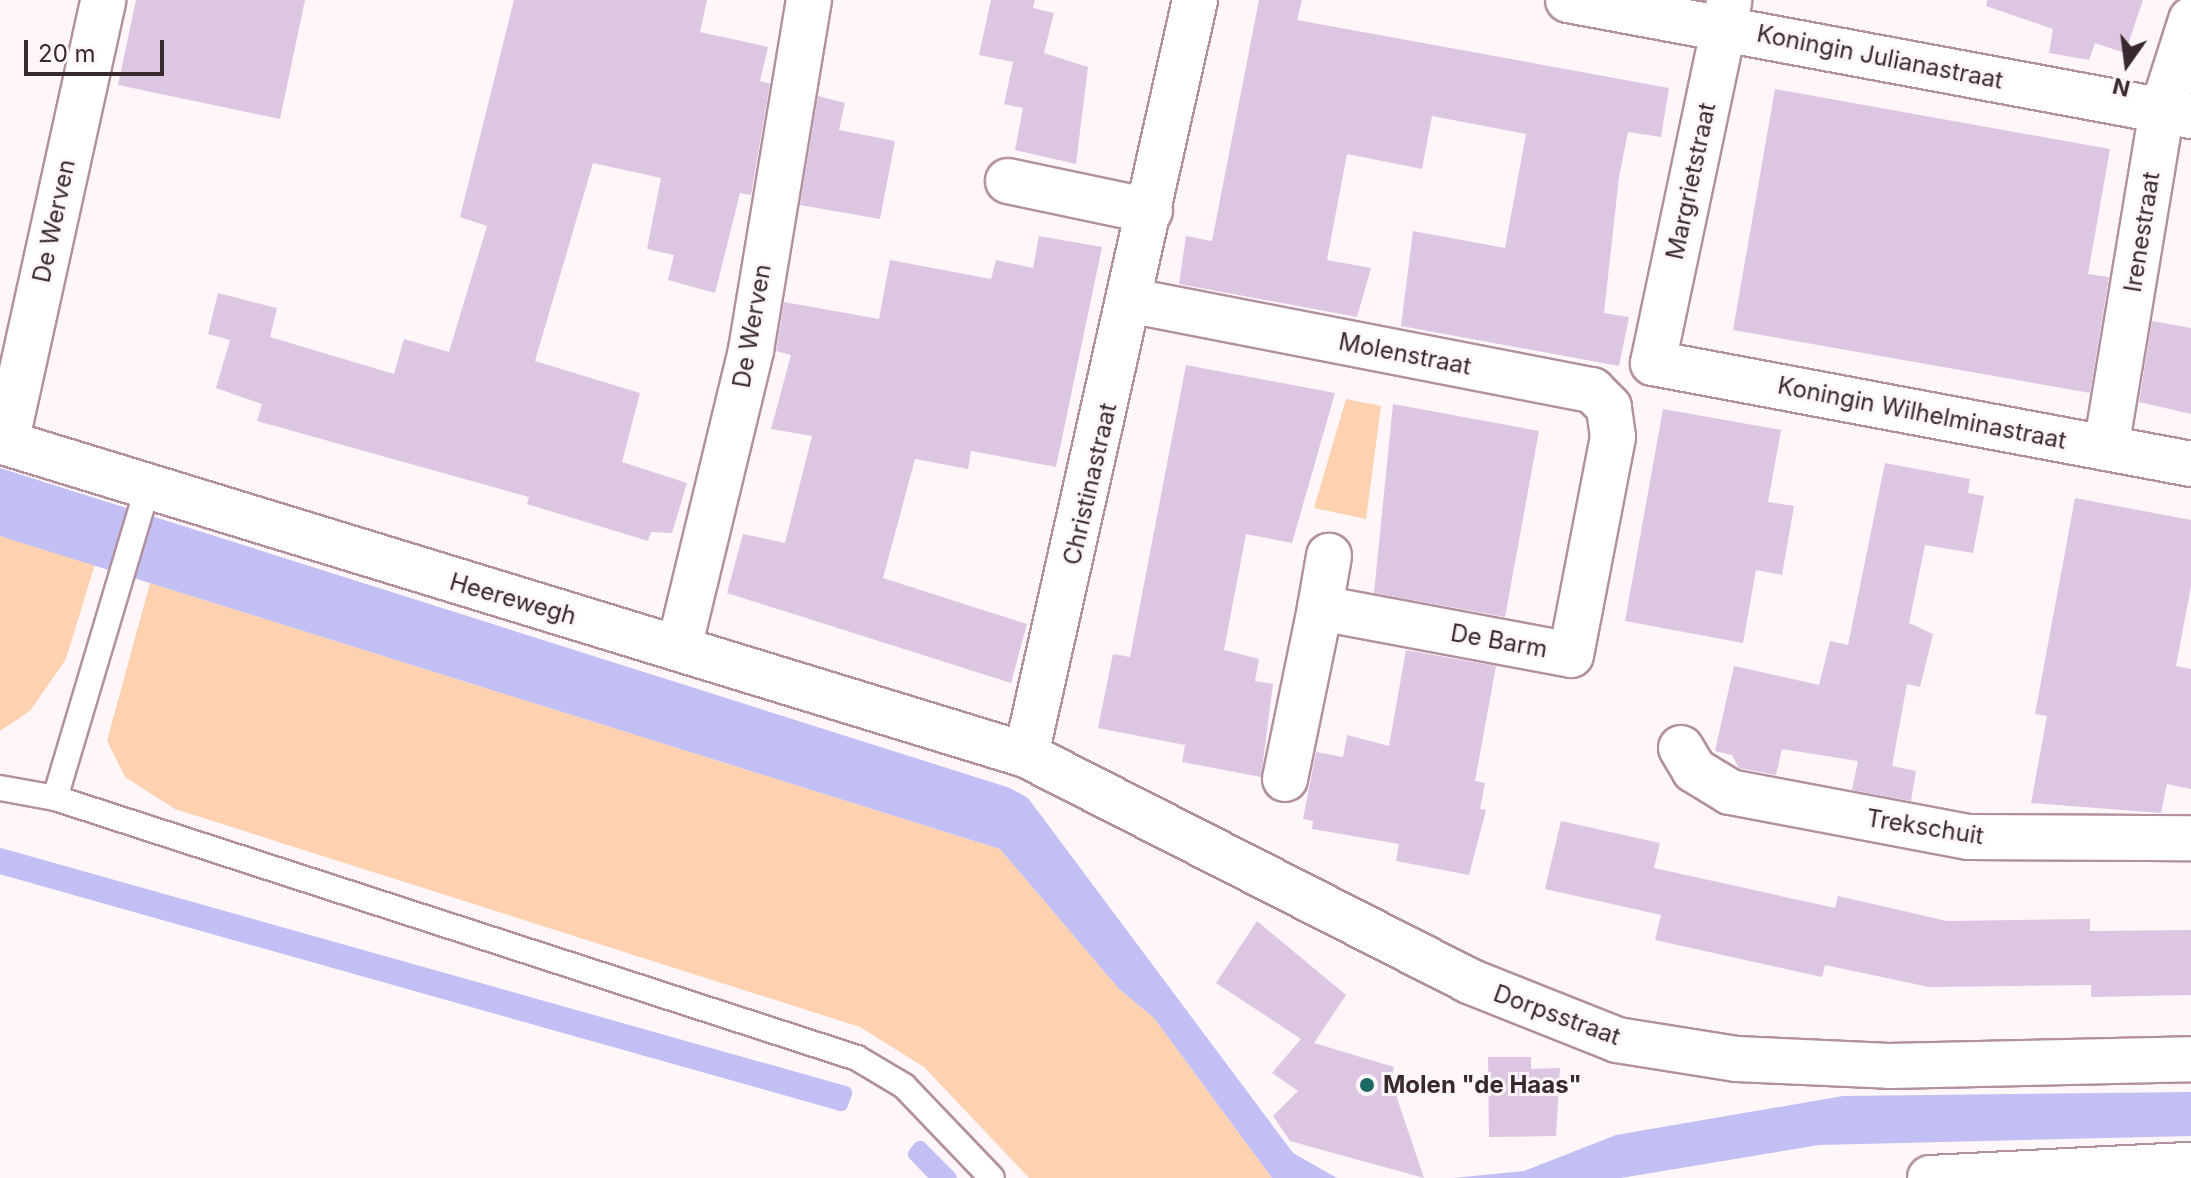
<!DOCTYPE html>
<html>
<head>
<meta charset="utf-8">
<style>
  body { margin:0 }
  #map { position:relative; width:2191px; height:1178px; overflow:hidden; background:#fef6f9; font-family:Inter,sans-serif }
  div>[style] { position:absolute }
  .green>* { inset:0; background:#fed1b0 }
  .water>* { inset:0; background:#c2bff5 }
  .stream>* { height:14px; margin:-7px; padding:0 7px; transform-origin:7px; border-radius:7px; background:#c2bff5 }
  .building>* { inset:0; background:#ddc6e2 }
  .roads { filter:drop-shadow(2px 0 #b2909d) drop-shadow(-2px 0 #b2909d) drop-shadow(0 2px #b2909d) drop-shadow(0 -2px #b2909d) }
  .lane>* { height:24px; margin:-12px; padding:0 12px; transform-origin:12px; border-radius:12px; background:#fff }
  .street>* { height:44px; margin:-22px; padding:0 22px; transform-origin:22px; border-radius:22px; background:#fff }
  .secondary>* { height:44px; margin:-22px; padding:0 22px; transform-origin:22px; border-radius:22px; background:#fff }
  .dots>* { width:22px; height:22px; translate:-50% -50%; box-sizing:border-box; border:4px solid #fef6f9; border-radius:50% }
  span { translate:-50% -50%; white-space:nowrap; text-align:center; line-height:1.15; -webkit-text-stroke:6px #fef6f9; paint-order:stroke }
  .street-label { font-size:24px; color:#37292f }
  .poi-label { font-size:24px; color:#37292f; font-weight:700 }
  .left { translate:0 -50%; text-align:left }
  .north { position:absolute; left:2087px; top:24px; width:80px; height:80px; -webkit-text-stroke:6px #fef6f9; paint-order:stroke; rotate:194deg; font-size:22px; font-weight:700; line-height:32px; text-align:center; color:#37292f }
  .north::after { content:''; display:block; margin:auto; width:28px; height:36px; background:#37292f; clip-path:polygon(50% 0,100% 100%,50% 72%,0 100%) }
  .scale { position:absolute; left:24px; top:40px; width:140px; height:36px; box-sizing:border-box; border:4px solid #37292f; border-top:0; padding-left:10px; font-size:24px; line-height:28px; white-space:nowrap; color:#37292f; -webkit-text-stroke:6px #fef6f9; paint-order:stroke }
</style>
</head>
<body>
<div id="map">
  <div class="green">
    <i style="clip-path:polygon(1346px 399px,1381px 406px,1366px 519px,1314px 508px)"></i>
    <i style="clip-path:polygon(0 536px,95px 564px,66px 659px,30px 711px,0 731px)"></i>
    <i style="clip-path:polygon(150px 583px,1000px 849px,1119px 989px,1154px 1018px,1272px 1178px,1029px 1178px,924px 1067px,860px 1027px,175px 809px,125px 777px,107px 741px)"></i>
  </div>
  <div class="water">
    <i style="clip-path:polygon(0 468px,1010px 788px,1028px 798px,1293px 1153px,1337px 1178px,1272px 1178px,1154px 1018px,1119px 989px,1000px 849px,0 536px)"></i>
    <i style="clip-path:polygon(2191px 1092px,2191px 1136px,1819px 1145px,1621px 1178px,1453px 1178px,1524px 1171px,1616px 1135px,1843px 1096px)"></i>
  </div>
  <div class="stream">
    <i style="left:0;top:855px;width:878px;rotate:15.73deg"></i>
    <i style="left:845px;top:1093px;width:12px;rotate:110deg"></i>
    <i style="left:841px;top:1104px;width:874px;rotate:-164.26deg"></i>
    <i style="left:938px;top:1178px;width:33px;rotate:-134deg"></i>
    <i style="left:915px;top:1154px;width:8px;rotate:-50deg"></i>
    <i style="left:920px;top:1148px;width:42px;rotate:45deg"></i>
  </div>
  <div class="building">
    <i style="clip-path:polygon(136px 0,305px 0,280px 119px,118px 85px)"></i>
    <i style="clip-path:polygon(514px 0,707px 0,700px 32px,768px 47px,760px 81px,770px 84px,751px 195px,740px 193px,715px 293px,668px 280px,674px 255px,647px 249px,661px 178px,593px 163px,535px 361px,640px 393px,622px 462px,687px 483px,672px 533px,651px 532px,648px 541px,527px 504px,529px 497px,257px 421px,262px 404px,216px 388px,230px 340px,208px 334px,218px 293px,277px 308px,270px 337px,394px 374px,404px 339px,449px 352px,487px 226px,460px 217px)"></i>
    <i style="clip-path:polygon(991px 0,1035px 0,1033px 8px,1054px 13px,1044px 53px,1088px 67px,1076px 164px,1015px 150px,1023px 108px,1004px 104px,1013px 62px,979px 55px)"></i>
    <i style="clip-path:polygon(1259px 0,1302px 0,1297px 20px,1669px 88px,1661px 137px,1628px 132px,1619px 177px,1604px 313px,1629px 317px,1619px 366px,1401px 326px,1413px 231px,1505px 248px,1526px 134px,1432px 116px,1422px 169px,1347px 154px,1327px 260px,1371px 268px,1357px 317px,1179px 284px,1186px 236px,1212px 241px)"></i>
    <i style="clip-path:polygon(1987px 0,2143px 0,2125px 53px,2095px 43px,2089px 60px,2049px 53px,2053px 29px,1986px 6px)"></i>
    <i style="clip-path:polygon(1775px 89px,2110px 149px,2088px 274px,2109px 277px,2090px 393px,1733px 330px)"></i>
    <i style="clip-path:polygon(818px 96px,845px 103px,839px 130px,895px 141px,880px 219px,800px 205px)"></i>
    <i style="clip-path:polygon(1039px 236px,1102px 247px,1056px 467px,971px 451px,968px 469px,915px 459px,883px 578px,1027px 624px,1011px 683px,727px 593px,743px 534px,785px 543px,812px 436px,771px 429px,791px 355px,776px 351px,784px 302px,879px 319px,890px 260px,991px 279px,996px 260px,1033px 268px)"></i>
    <i style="clip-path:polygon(2152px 321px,2191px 328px,2191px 414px,2139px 402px)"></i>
    <i style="clip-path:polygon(1186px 365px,1335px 393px,1292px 543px,1246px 534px,1224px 650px,1259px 659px,1255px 681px,1273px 684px,1261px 777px,1182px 762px,1185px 745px,1098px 728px,1113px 654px,1130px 657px)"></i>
    <i style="clip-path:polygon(1393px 404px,1539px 431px,1505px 617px,1374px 593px)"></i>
    <i style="clip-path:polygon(1663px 409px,1781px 430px,1768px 502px,1794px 506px,1782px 575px,1756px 570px,1743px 643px,1625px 621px)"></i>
    <i style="clip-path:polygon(1885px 463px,1970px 479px,1968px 493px,1984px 496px,1973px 553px,1925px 545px,1909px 623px,1933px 634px,1920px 687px,1907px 684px,1892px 766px,1916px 771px,1911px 801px,1852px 790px,1858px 761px,1782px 749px,1776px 775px,1739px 768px,1732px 755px,1715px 751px,1734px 666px,1819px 685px,1830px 641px,1848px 645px)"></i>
    <i style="clip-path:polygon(2075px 498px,2191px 520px,2191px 586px,2176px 666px,2191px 669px,2191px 789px,2167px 784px,2161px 813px,2031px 803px,2047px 716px,2035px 714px)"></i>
    <i style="clip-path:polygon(1406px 650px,1496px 666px,1475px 781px,1485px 783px,1480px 809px,1486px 810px,1469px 875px,1396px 861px,1399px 844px,1312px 829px,1313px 821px,1303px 819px,1316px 752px,1343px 757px,1347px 735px,1389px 746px)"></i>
    <i style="clip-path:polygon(1561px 821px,1660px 843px,1654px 868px,1835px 908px,1838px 896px,1947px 921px,2090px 919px,2090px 931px,2191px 930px,2191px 995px,2091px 997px,2091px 985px,1929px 987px,1825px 965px,1822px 977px,1655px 940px,1661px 915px,1545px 889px)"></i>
    <i style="clip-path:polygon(1257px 921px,1346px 995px,1314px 1043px,1394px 1067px,1391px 1080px,1424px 1178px,1290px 1141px,1273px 1116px,1298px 1091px,1272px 1073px,1301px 1039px,1216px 983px)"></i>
    <i style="clip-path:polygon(1488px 1057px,1531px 1057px,1531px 1069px,1560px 1068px,1556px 1136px,1489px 1137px)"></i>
  </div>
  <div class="roads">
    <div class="lane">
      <i style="left:0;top:788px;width:56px;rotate:10.3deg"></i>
      <i style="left:55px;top:798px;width:843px;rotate:17.96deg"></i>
      <i style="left:857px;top:1058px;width:55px;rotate:30.8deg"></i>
      <i style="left:904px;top:1086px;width:127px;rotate:46.3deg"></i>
      <i style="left:55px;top:798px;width:326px;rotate:-73.4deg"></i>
    </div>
    <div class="street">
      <i style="left:1568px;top:0;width:634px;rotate:10.55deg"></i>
      <i style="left:1008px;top:181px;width:145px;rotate:11.9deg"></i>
      <i style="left:1133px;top:301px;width:468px;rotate:11deg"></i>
      <i style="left:1592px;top:390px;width:24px;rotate:45deg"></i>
      <i style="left:1653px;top:363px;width:547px;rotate:10.63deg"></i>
      <i style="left:1653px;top:363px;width:370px;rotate:-78.1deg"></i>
      <i style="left:6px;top:443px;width:453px;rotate:-77.6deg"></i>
      <i style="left:2106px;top:448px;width:342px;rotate:-80.6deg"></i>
      <i style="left:2162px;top:111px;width:96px;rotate:-72.3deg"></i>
      <i style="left:1320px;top:608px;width:53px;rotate:-80.2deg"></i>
      <i style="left:679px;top:648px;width:307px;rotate:-76.4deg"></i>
      <i style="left:751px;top:350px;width:355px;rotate:-80.6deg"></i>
      <i style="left:1681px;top:748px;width:26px;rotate:59deg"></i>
      <i style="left:1694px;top:770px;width:42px;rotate:31.4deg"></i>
      <i style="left:1730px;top:792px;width:243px;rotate:10.7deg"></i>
      <i style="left:1969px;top:837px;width:222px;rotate:0.3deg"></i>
      <i style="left:1026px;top:755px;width:774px;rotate:-77.38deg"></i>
      <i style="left:1285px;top:779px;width:175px;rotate:-78.4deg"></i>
      <i style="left:1320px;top:608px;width:255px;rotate:10.6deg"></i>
      <i style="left:1571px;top:655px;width:222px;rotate:-79.1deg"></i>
      <i style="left:1613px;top:437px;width:30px;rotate:-98deg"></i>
      <i style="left:1930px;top:1178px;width:261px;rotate:-2.9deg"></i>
    </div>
    <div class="secondary">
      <i style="left:0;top:441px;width:1073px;rotate:17.02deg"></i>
      <i style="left:1026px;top:755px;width:497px;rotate:27deg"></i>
      <i style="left:1469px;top:981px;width:159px;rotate:21.7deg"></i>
      <i style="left:1617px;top:1040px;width:121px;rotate:9deg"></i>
      <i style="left:1737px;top:1059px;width:152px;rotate:2.6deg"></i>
      <i style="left:1889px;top:1066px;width:302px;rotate:-1.3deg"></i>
    </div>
  </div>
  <div class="dots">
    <i style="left:1367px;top:1085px;background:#1c6862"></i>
  </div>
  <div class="street-label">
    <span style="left:1880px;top:57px;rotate:11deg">Koningin Julianastraat</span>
    <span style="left:1691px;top:181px;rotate:-78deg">Margrietstraat</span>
    <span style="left:54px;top:221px;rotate:-78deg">De Werven</span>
    <span style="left:2142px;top:232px;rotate:-81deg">Irenestraat</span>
    <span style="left:752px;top:326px;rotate:-80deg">De Werven</span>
    <span style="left:1405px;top:354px;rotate:11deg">Molenstraat</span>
    <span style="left:1922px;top:413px;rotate:11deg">Koningin Wilhelminastraat</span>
    <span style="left:1090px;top:484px;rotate:-77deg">Christinastraat</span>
    <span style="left:513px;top:599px;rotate:16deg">Heerewegh</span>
    <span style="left:1499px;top:641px;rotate:10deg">De Barm</span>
    <span style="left:1925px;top:827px;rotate:9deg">Trekschuit</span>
    <span style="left:1557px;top:1015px;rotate:20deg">Dorpsstraat</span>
  </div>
  <div class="poi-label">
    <span class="left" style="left:1383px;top:1085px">Molen "de Haas"</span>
  </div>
  <div class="north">N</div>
  <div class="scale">20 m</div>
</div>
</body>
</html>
